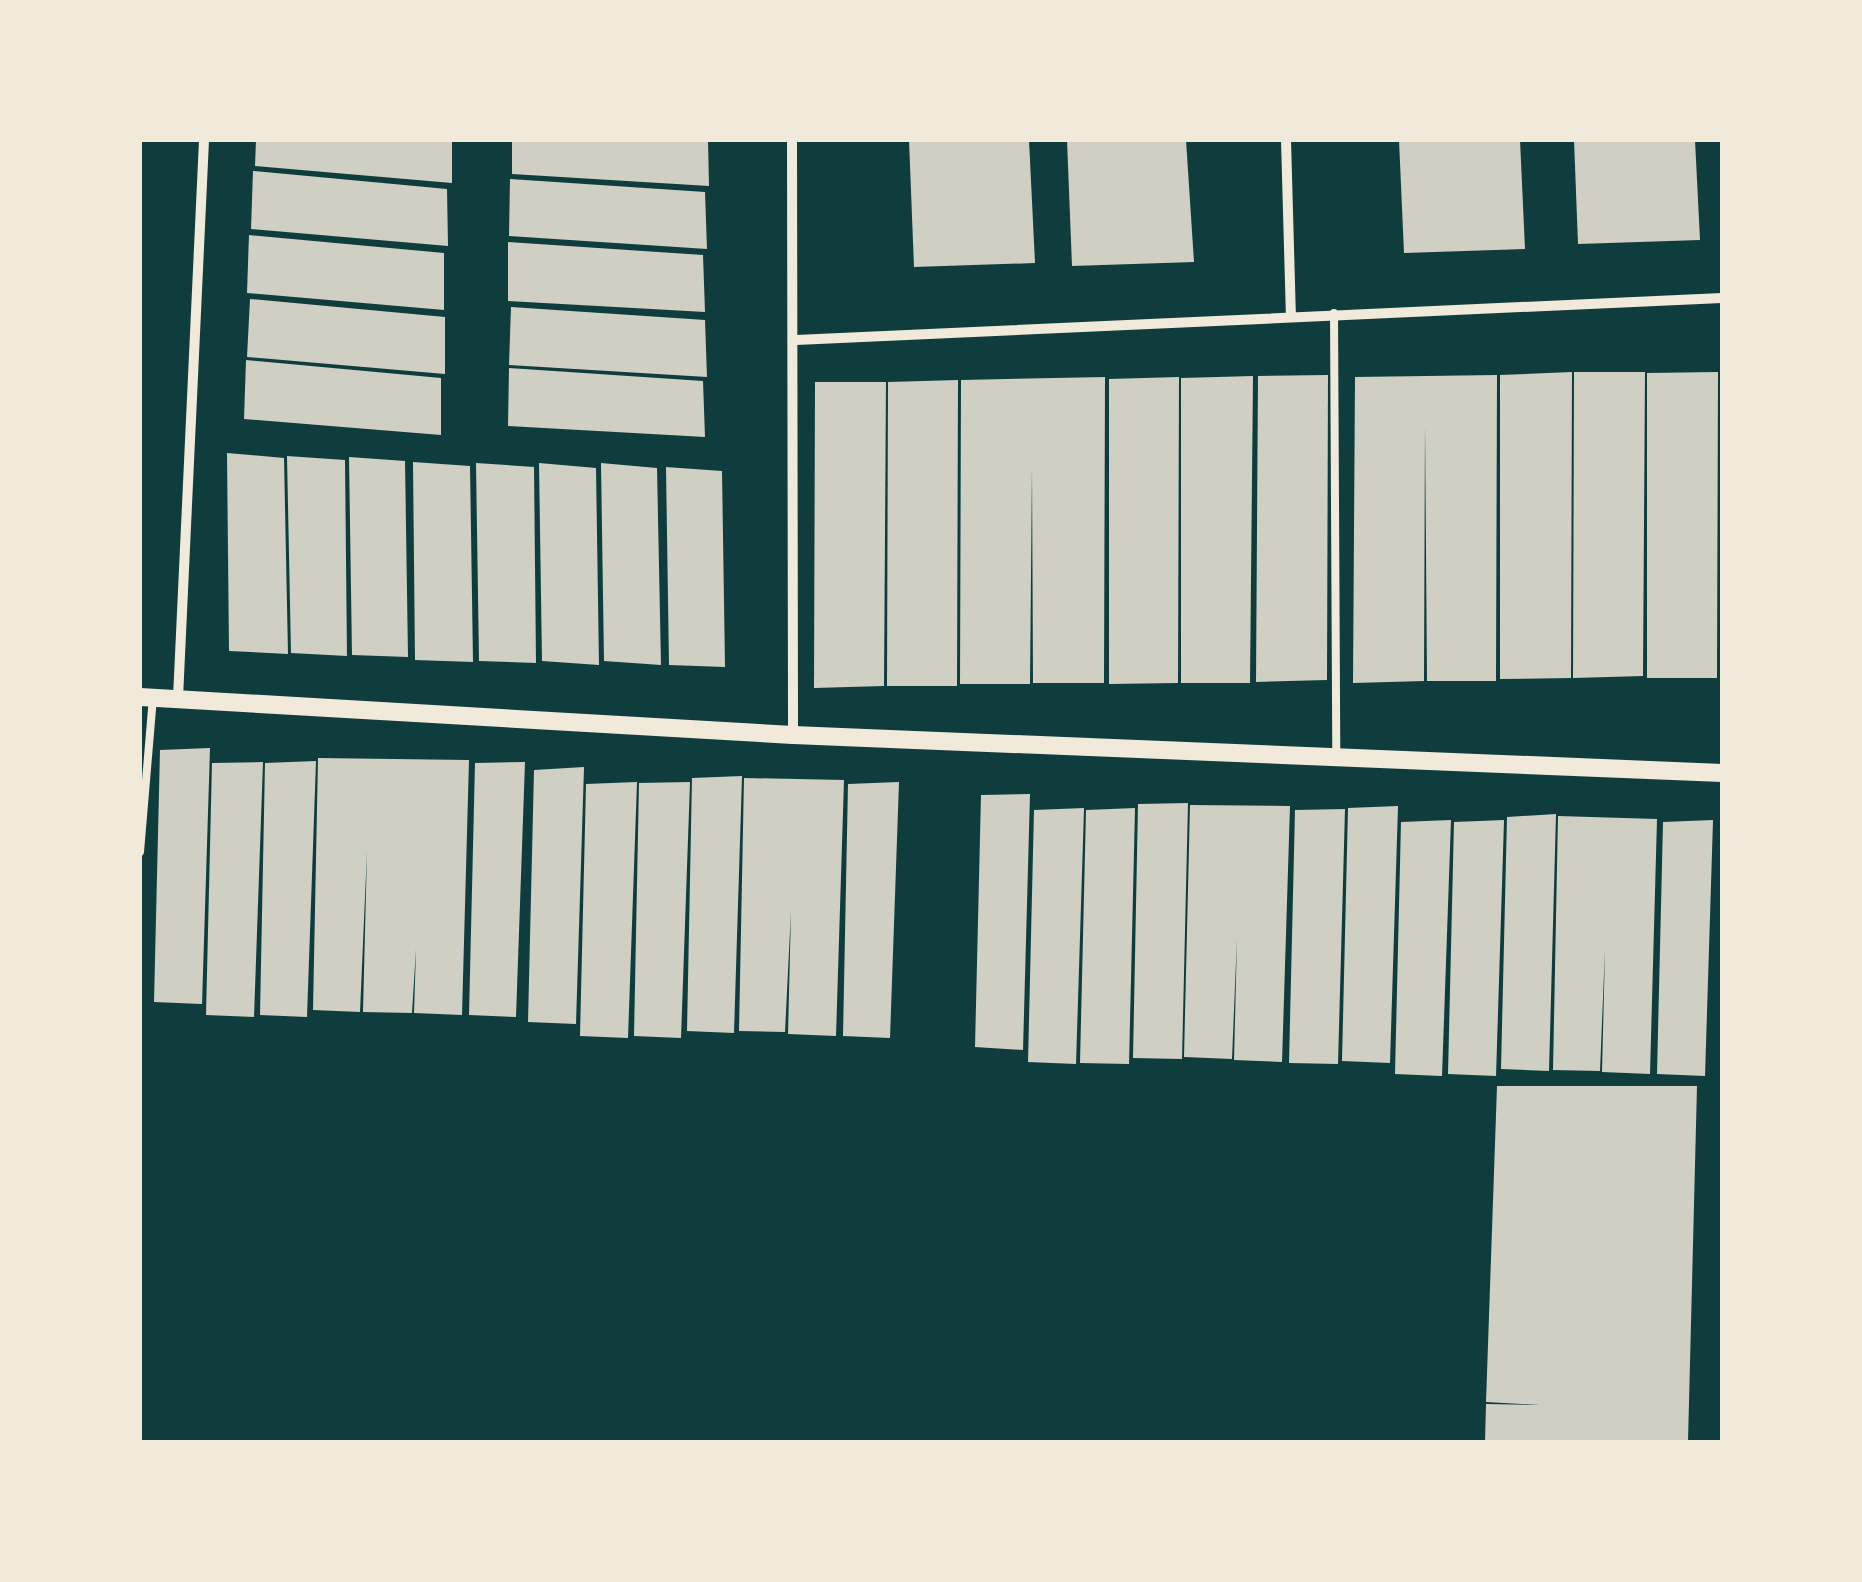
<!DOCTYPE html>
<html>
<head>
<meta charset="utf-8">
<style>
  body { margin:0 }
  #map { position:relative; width:1862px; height:1582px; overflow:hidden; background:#0f3d3e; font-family:Poppins,sans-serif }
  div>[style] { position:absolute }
  .building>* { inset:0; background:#cfcfc3 }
  .service>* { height:8px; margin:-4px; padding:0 4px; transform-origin:4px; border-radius:4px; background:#f1e9da }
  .minor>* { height:10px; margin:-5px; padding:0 5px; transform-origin:5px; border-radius:5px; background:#f1e9da }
  .tertiary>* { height:18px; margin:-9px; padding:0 9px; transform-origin:9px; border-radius:9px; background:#f1e9da }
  span { translate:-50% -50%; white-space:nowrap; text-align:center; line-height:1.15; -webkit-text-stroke:8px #f1e9da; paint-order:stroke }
  .frame { position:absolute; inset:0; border:142px solid #f1e9da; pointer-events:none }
</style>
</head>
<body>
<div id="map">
  <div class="building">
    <i style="clip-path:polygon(256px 140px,452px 140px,452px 183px,255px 166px)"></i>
    <i style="clip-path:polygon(512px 140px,708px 140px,709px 186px,512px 174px)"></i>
    <i style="clip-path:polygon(909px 140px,1029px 140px,1035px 263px,914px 267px)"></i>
    <i style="clip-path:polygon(1067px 140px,1186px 140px,1194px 262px,1072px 266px)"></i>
    <i style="clip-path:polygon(1399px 140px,1520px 140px,1525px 249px,1404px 253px)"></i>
    <i style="clip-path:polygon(1574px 140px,1695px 140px,1700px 240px,1578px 244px)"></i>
    <i style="clip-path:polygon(253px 171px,447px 189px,448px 246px,251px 229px)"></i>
    <i style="clip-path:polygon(510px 179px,705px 192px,707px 249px,509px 236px)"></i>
    <i style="clip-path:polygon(249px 235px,444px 253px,444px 310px,247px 293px)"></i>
    <i style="clip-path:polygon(508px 242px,703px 255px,705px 312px,508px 301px)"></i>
    <i style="clip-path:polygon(250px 299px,445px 317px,445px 374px,247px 357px)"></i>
    <i style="clip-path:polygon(511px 307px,705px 320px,707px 377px,509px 365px)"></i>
    <i style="clip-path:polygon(246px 360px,441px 378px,441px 435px,244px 419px)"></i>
    <i style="clip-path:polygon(509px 368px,703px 381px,705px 437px,508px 426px)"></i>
    <i style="clip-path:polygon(1572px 372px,1571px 678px,1500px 679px,1500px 375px)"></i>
    <i style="clip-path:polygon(1574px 372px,1645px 372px,1643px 676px,1573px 678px)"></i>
    <i style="clip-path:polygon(1718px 372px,1717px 678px,1647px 678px,1647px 373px)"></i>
    <i style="clip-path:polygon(1328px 375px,1327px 680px,1256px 682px,1258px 376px)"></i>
    <i style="clip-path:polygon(1497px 375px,1496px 681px,1427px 681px,1425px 424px,1424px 681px,1353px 683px,1355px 377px)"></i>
    <i style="clip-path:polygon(1253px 376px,1250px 683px,1181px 683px,1181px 378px)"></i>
    <i style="clip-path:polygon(1105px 377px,1104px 683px,1033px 683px,1032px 467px,1030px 684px,960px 684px,961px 380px)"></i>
    <i style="clip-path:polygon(1179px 377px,1178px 683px,1109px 684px,1109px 379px)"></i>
    <i style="clip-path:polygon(958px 380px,957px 686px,887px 686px,888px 382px)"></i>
    <i style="clip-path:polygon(815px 382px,886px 382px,884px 686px,814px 688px)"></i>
    <i style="clip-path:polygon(227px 453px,284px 458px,288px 654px,229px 651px)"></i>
    <i style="clip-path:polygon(287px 456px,345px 460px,347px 656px,291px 653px)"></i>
    <i style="clip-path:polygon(349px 457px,405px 461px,408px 657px,352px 655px)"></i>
    <i style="clip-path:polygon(413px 462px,470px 466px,473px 662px,415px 660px)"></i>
    <i style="clip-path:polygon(476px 463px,534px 467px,536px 663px,479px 661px)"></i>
    <i style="clip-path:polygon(539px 463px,596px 468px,599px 665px,542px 661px)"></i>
    <i style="clip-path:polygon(601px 463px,657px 468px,661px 665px,604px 661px)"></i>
    <i style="clip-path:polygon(666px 467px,722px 471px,725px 667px,669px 665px)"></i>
    <i style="clip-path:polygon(210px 748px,202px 1004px,154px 1002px,160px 750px)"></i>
    <i style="clip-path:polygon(318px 758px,469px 760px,462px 1015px,414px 1013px,416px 949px,412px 1013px,363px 1012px,367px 851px,360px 1012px,313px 1010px)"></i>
    <i style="clip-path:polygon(316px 761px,307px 1017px,260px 1015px,265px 763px)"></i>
    <i style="clip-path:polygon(263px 762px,254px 1017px,206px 1015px,212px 763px)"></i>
    <i style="clip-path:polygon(525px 762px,516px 1017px,469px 1015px,475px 763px)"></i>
    <i style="clip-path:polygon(584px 767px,576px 1024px,528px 1022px,534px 770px)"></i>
    <i style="clip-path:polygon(742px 776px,734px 1033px,687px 1031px,692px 778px)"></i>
    <i style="clip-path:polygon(744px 778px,844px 780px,836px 1036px,788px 1034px,791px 911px,785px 1032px,739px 1031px)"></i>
    <i style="clip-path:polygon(637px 782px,628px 1038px,580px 1036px,586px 784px)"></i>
    <i style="clip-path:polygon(690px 782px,681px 1038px,634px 1036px,639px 783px)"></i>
    <i style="clip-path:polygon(899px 782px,890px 1038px,843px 1036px,848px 784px)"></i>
    <i style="clip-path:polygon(1030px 794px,1023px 1050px,975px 1047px,981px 795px)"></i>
    <i style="clip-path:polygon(1188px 803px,1182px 1059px,1133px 1058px,1138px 804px)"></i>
    <i style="clip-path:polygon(1190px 805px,1290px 806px,1282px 1062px,1234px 1060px,1237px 938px,1232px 1059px,1184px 1057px)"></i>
    <i style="clip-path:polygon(1398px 806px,1390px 1063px,1342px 1061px,1348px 808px)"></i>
    <i style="clip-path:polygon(1084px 808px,1076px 1064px,1028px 1062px,1034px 810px)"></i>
    <i style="clip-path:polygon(1135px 808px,1129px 1064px,1080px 1063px,1086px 810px)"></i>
    <i style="clip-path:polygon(1345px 809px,1338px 1064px,1289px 1063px,1295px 810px)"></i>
    <i style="clip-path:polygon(1556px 814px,1549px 1071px,1501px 1069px,1507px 817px)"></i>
    <i style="clip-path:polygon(1558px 816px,1657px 819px,1650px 1074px,1602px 1072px,1605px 949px,1600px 1071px,1553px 1070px)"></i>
    <i style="clip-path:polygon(1451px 820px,1442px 1076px,1395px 1074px,1401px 822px)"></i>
    <i style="clip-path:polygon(1504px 820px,1496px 1076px,1448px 1074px,1454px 822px)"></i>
    <i style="clip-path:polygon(1713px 820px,1705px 1076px,1657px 1074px,1663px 822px)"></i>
    <i style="clip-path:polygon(1497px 1086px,1697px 1086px,1688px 1442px,1485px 1442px,1486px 1404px,1540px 1405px,1486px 1402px)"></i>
  </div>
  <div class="service">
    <i style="left:1334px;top:313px;width:445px;rotate:89.7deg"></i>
    <i style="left:140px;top:852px;width:156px;rotate:-85.2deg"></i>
  </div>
  <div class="minor">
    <i style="left:792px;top:140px;width:595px;rotate:89.9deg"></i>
    <i style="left:1286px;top:140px;width:175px;rotate:88.4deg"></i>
    <i style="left:796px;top:340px;width:927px;rotate:-2.6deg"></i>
    <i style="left:178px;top:698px;width:559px;rotate:-87.33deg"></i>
  </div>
  <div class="tertiary">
    <i style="left:140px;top:697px;width:654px;rotate:3.33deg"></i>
    <i style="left:793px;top:735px;width:930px;rotate:2.34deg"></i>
  </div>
  <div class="frame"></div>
</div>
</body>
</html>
